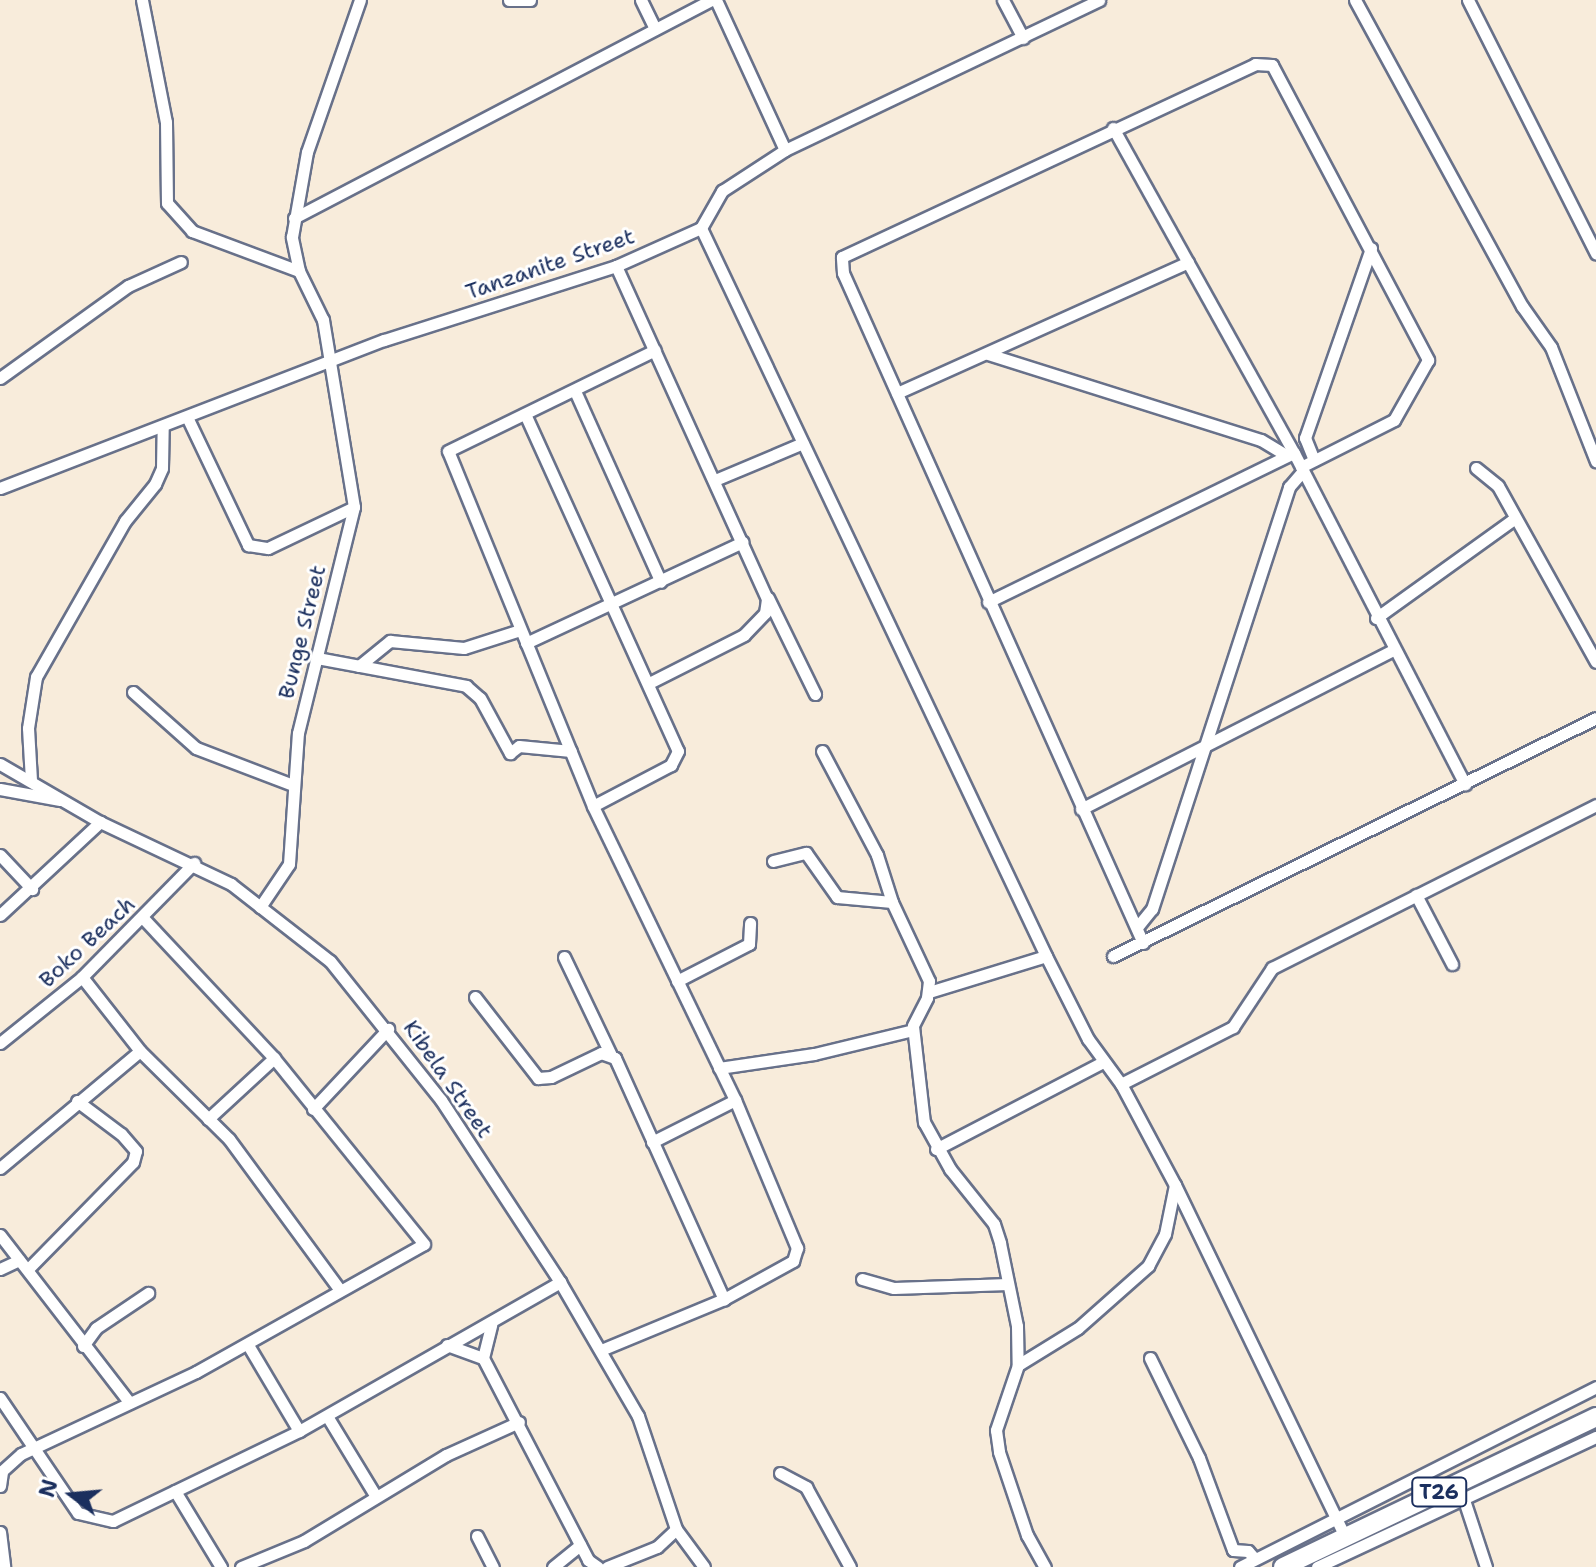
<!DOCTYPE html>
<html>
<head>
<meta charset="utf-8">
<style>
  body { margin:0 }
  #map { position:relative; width:1596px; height:1567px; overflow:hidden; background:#f8ecdb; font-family:"Shantell Sans",sans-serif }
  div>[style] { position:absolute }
  .roads { filter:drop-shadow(2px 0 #68718a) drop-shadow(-2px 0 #68718a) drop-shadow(0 2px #68718a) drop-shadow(0 -2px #68718a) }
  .minor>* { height:11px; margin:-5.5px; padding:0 5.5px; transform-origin:5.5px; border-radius:5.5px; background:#fff }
  .trunk>* { height:18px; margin:-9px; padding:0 9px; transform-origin:9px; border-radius:9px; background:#fff }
  span { translate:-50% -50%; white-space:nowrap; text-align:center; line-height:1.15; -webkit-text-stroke:6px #fff; paint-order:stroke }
  .shield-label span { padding:2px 6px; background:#fff; border:2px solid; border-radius:6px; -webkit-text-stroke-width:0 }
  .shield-label { font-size:20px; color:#1b2f5e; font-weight:700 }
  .street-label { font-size:22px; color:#1b2f5e }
  .north { position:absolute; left:32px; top:1455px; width:80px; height:80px; -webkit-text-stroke:6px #fff; paint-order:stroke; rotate:286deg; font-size:22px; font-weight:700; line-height:32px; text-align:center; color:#1b2f5e }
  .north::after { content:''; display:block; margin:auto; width:28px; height:36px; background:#1b2f5e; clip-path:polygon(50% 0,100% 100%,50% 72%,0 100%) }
</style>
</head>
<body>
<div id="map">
  <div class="roads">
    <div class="minor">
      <i style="left:142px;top:0;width:124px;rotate:78.9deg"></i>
      <i style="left:166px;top:122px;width:81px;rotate:89.3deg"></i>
      <i style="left:167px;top:203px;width:38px;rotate:48deg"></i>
      <i style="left:192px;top:231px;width:114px;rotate:20.5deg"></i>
      <i style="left:509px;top:0;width:21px"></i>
      <i style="left:641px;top:0;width:32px;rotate:64deg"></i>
      <i style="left:716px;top:0;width:165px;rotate:65.3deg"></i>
      <i style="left:1003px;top:0;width:43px;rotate:62.2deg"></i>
      <i style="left:1355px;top:0;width:349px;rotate:61.4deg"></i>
      <i style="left:1522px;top:306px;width:50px;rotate:54.7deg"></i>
      <i style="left:1551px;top:347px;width:123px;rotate:68.5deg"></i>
      <i style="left:1468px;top:0;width:284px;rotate:63.2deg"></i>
      <i style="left:1113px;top:128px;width:372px;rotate:60.9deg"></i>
      <i style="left:1294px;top:453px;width:373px;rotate:62.7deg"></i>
      <i style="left:294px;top:218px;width:471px;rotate:-27.6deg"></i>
      <i style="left:701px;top:228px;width:806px;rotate:64.64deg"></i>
      <i style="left:1046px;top:956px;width:93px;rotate:63.2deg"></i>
      <i style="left:1088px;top:1039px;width:56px;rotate:53.7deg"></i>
      <i style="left:1121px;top:1084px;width:115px;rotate:61.9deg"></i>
      <i style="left:1175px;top:1185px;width:390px;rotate:64.2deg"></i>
      <i style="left:616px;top:266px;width:366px;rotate:65.6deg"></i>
      <i style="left:767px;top:599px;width:14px;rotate:98deg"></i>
      <i style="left:765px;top:613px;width:30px;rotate:134deg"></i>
      <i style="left:744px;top:635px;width:106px;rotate:153.2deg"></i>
      <i style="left:988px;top:354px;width:286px;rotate:17.5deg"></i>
      <i style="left:1261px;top:440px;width:29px;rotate:31deg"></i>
      <i style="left:0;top:378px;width:158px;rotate:-35.7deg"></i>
      <i style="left:128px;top:286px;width:58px;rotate:-24.4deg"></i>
      <i style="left:575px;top:391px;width:209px;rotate:65.8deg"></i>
      <i style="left:897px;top:393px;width:319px;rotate:-24.2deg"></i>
      <i style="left:525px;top:414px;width:370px;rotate:65.6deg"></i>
      <i style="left:678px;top:751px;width:16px;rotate:117deg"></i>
      <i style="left:671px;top:765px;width:88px;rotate:152.3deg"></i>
      <i style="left:188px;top:419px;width:140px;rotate:64.5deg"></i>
      <i style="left:248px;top:545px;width:20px;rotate:9deg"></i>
      <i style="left:268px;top:548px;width:95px;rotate:-25.5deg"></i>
      <i style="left:1314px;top:460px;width:24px;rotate:-112deg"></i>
      <i style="left:1305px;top:438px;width:201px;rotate:-70.8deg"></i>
      <i style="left:1476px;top:468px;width:28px;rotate:39deg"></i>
      <i style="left:1498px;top:486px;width:201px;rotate:60.9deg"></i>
      <i style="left:715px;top:480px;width:95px;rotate:-22.8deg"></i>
      <i style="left:0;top:488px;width:412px;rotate:-21.1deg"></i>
      <i style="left:384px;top:340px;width:244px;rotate:-17.7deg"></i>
      <i style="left:616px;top:266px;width:93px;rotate:-24.1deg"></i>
      <i style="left:701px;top:228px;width:43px;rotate:-60.4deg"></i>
      <i style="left:722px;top:191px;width:75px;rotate:-33.1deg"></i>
      <i style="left:785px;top:150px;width:348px;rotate:-25.5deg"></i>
      <i style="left:768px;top:598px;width:107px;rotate:63.9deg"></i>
      <i style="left:988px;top:602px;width:340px;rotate:-26deg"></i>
      <i style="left:1376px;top:618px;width:171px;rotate:-35.7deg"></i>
      <i style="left:526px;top:643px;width:239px;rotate:-25deg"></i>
      <i style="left:317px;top:658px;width:152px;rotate:10.6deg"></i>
      <i style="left:466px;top:686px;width:18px;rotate:41deg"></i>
      <i style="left:480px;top:698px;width:63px;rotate:61.4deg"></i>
      <i style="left:510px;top:753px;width:11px;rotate:-38deg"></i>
      <i style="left:519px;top:746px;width:52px;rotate:5.5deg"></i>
      <i style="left:359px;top:666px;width:40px;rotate:-39deg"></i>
      <i style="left:390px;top:641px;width:74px;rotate:5.4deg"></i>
      <i style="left:464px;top:648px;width:59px;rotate:-17.8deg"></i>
      <i style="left:133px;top:692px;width:84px;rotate:41.6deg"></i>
      <i style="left:196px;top:748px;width:104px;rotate:20.9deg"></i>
      <i style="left:822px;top:751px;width:118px;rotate:62.1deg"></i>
      <i style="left:877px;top:855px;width:49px;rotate:72.3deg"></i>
      <i style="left:0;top:764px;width:116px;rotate:30.1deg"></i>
      <i style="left:100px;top:822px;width:145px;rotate:25.3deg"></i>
      <i style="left:231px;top:884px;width:125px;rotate:37.9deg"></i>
      <i style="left:330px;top:961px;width:178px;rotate:51.4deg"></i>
      <i style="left:441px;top:1100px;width:217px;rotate:56.8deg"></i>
      <i style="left:560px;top:1282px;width:155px;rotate:59.8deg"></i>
      <i style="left:638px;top:1416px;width:119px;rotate:71.4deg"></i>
      <i style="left:676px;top:1529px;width:47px;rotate:53.6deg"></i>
      <i style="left:31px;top:780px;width:52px;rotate:-93.3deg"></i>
      <i style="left:28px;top:728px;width:52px;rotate:-81.1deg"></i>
      <i style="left:36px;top:677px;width:180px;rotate:-60.3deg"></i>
      <i style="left:125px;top:521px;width:48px;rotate:-51deg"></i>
      <i style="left:155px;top:484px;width:17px;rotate:-66deg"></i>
      <i style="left:162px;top:468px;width:39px;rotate:-89deg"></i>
      <i style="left:0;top:789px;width:61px;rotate:10.4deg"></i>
      <i style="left:1081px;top:809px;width:350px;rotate:-27deg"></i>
      <i style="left:0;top:855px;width:47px;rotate:46.7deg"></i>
      <i style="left:773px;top:861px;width:34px;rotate:-14deg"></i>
      <i style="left:806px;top:853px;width:54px;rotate:54.8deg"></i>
      <i style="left:837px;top:897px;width:55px;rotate:5.2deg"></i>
      <i style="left:892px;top:902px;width:87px;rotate:64.9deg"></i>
      <i style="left:929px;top:981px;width:17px;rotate:97deg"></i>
      <i style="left:927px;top:998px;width:31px;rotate:117deg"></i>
      <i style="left:913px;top:1026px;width:97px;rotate:83.5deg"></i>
      <i style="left:924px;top:1122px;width:54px;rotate:61deg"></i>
      <i style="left:950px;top:1169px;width:70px;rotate:51.3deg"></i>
      <i style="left:994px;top:1224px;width:20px;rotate:72deg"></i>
      <i style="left:1000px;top:1243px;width:85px;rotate:78.4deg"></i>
      <i style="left:1017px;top:1326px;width:39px;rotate:89deg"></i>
      <i style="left:1018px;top:1365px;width:69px;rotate:108.7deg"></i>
      <i style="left:996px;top:1430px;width:22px;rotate:82deg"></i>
      <i style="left:999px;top:1452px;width:88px;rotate:71.4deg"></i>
      <i style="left:1027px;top:1535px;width:37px;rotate:61deg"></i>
      <i style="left:1416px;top:895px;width:78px;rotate:62.4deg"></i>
      <i style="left:260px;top:907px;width:52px;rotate:-56deg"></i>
      <i style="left:289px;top:864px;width:131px;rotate:-86.1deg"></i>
      <i style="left:298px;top:733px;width:233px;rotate:-76.1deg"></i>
      <i style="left:354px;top:507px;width:190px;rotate:-99.4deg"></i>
      <i style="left:323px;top:320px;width:55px;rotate:-116.1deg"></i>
      <i style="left:299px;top:271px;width:35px;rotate:-102deg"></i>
      <i style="left:292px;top:237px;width:86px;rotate:-80deg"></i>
      <i style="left:307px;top:152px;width:161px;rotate:-70.8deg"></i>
      <i style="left:0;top:915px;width:137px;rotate:-42.9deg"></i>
      <i style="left:1138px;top:926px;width:22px;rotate:-51deg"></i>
      <i style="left:1152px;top:909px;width:444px;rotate:-72deg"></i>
      <i style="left:1289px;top:487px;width:21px;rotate:-49deg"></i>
      <i style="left:1143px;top:943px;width:734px;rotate:-114.12deg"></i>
      <i style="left:843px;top:273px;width:16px;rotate:-94deg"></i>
      <i style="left:842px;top:257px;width:456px;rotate:-25deg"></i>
      <i style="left:1255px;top:64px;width:17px;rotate:3deg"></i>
      <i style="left:1272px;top:65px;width:334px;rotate:62.1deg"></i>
      <i style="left:1428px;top:360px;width:69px;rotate:119.5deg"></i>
      <i style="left:1394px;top:420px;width:104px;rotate:153.2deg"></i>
      <i style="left:1113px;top:956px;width:538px;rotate:-26.23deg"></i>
      <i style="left:564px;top:957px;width:109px;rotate:64.4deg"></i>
      <i style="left:82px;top:977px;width:94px;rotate:51.9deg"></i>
      <i style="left:140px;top:1051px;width:125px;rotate:44.7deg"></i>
      <i style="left:229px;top:1139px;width:187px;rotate:53.7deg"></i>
      <i style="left:677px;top:981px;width:81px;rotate:-27.2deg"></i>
      <i style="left:749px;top:944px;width:21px;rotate:-87deg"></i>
      <i style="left:929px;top:992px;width:122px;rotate:-17.1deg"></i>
      <i style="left:475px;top:997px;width:103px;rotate:52.1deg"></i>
      <i style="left:538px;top:1078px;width:13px;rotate:-4deg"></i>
      <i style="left:551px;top:1077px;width:55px;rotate:-25.6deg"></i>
      <i style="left:601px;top:1053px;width:15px;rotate:20deg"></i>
      <i style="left:615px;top:1058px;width:265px;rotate:65.7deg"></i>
      <i style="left:0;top:1043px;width:105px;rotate:-38.8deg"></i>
      <i style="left:82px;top:977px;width:160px;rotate:-45.5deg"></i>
      <i style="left:719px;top:1068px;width:96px;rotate:-8.4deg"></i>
      <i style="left:814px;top:1054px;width:102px;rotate:-13.6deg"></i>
      <i style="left:1121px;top:1084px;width:126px;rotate:-27deg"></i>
      <i style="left:1233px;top:1027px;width:71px;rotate:-56.5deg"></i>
      <i style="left:1272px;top:968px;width:363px;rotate:-26.7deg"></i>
      <i style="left:313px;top:1109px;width:110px;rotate:-46.8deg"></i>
      <i style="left:208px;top:1119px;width:90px;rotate:-42.7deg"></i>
      <i style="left:652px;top:1142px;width:93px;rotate:-26.8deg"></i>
      <i style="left:936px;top:1149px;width:188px;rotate:-27.5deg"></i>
      <i style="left:0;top:1168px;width:182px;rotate:-39.9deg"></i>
      <i style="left:0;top:1235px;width:212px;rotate:52.3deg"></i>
      <i style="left:29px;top:1268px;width:148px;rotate:-45.5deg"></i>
      <i style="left:133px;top:1162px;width:11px;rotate:-75deg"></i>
      <i style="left:136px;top:1151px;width:23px;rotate:-131deg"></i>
      <i style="left:121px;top:1134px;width:55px;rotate:-143.1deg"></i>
      <i style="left:0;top:1269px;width:21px;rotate:-25deg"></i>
      <i style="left:862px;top:1279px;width:33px;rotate:16deg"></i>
      <i style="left:894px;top:1288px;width:114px;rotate:-2deg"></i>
      <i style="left:248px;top:1345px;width:100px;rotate:59.3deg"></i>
      <i style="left:447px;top:1345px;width:38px;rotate:20deg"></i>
      <i style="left:483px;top:1358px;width:228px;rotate:62.5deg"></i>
      <i style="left:588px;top:1560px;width:12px;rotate:35deg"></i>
      <i style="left:83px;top:1346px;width:22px;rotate:-54deg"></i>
      <i style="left:96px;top:1328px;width:63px;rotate:-33.9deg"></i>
      <i style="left:601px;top:1350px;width:133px;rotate:-22.5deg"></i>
      <i style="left:724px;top:1299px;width:79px;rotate:-28.8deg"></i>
      <i style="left:793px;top:1261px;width:14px;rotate:-73deg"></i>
      <i style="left:797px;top:1248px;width:160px;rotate:-112.7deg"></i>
      <i style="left:735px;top:1100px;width:326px;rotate:-115.8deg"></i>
      <i style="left:593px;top:806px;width:383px;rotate:-112.2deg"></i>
      <i style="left:448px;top:451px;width:230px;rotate:-26deg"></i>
      <i style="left:483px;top:1358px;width:34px;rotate:-76deg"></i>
      <i style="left:1150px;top:1358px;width:111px;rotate:63.9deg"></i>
      <i style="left:1199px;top:1458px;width:98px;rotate:69.7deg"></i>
      <i style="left:1233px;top:1550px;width:15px;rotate:4deg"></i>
      <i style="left:1248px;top:1551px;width:9px;rotate:49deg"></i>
      <i style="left:1018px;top:1365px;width:70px;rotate:-31.7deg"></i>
      <i style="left:1078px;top:1328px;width:94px;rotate:-41.5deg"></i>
      <i style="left:1148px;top:1266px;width:36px;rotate:-62deg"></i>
      <i style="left:1165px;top:1234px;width:50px;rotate:-78.5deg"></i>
      <i style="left:0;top:1398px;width:139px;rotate:55.9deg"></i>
      <i style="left:78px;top:1513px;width:36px;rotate:13deg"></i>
      <i style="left:113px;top:1521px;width:207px;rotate:-25.8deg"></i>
      <i style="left:299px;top:1431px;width:301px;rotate:-29.7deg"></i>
      <i style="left:327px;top:1416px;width:92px;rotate:58.7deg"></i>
      <i style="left:780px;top:1473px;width:30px;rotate:28deg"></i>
      <i style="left:806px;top:1487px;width:91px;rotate:61.2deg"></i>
      <i style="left:0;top:1486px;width:15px;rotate:-82deg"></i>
      <i style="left:2px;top:1471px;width:25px;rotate:-42deg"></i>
      <i style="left:21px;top:1454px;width:193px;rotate:-25.1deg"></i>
      <i style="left:196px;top:1372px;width:261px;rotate:-29.3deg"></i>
      <i style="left:424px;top:1244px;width:239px;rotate:-128.9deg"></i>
      <i style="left:274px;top:1058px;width:190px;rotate:-133.1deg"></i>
      <i style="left:175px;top:1491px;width:89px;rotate:58.8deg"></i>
      <i style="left:1464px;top:1500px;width:71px;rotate:71.8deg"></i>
      <i style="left:0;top:1532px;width:35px;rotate:83deg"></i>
      <i style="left:477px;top:1536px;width:35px;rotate:63deg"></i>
      <i style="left:241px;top:1567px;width:68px;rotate:-22.4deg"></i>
      <i style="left:304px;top:1541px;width:166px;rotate:-31.2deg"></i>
      <i style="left:446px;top:1455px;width:80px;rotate:-24.3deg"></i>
      <i style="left:553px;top:1567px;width:35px;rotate:-39deg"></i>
      <i style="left:607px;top:1567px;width:54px;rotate:-21.8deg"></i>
      <i style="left:657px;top:1547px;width:26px;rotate:-43deg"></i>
      <i style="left:1240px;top:1567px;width:399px;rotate:-26.8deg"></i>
      <i style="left:1317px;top:1567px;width:308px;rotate:-25deg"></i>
    </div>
    <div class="trunk">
      <i style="left:1283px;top:1567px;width:347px;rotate:-25.6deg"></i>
    </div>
  </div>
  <div class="shield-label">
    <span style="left:1439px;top:1492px">T26</span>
  </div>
  <div class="street-label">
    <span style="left:550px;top:264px;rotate:-19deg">Tanzanite Street</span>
    <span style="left:302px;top:632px;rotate:-76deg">Bunge Street</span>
    <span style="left:87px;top:942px;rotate:-43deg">Boko Beach</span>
    <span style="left:448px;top:1079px;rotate:55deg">Kibela Street</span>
  </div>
  <div class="north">N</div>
</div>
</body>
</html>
